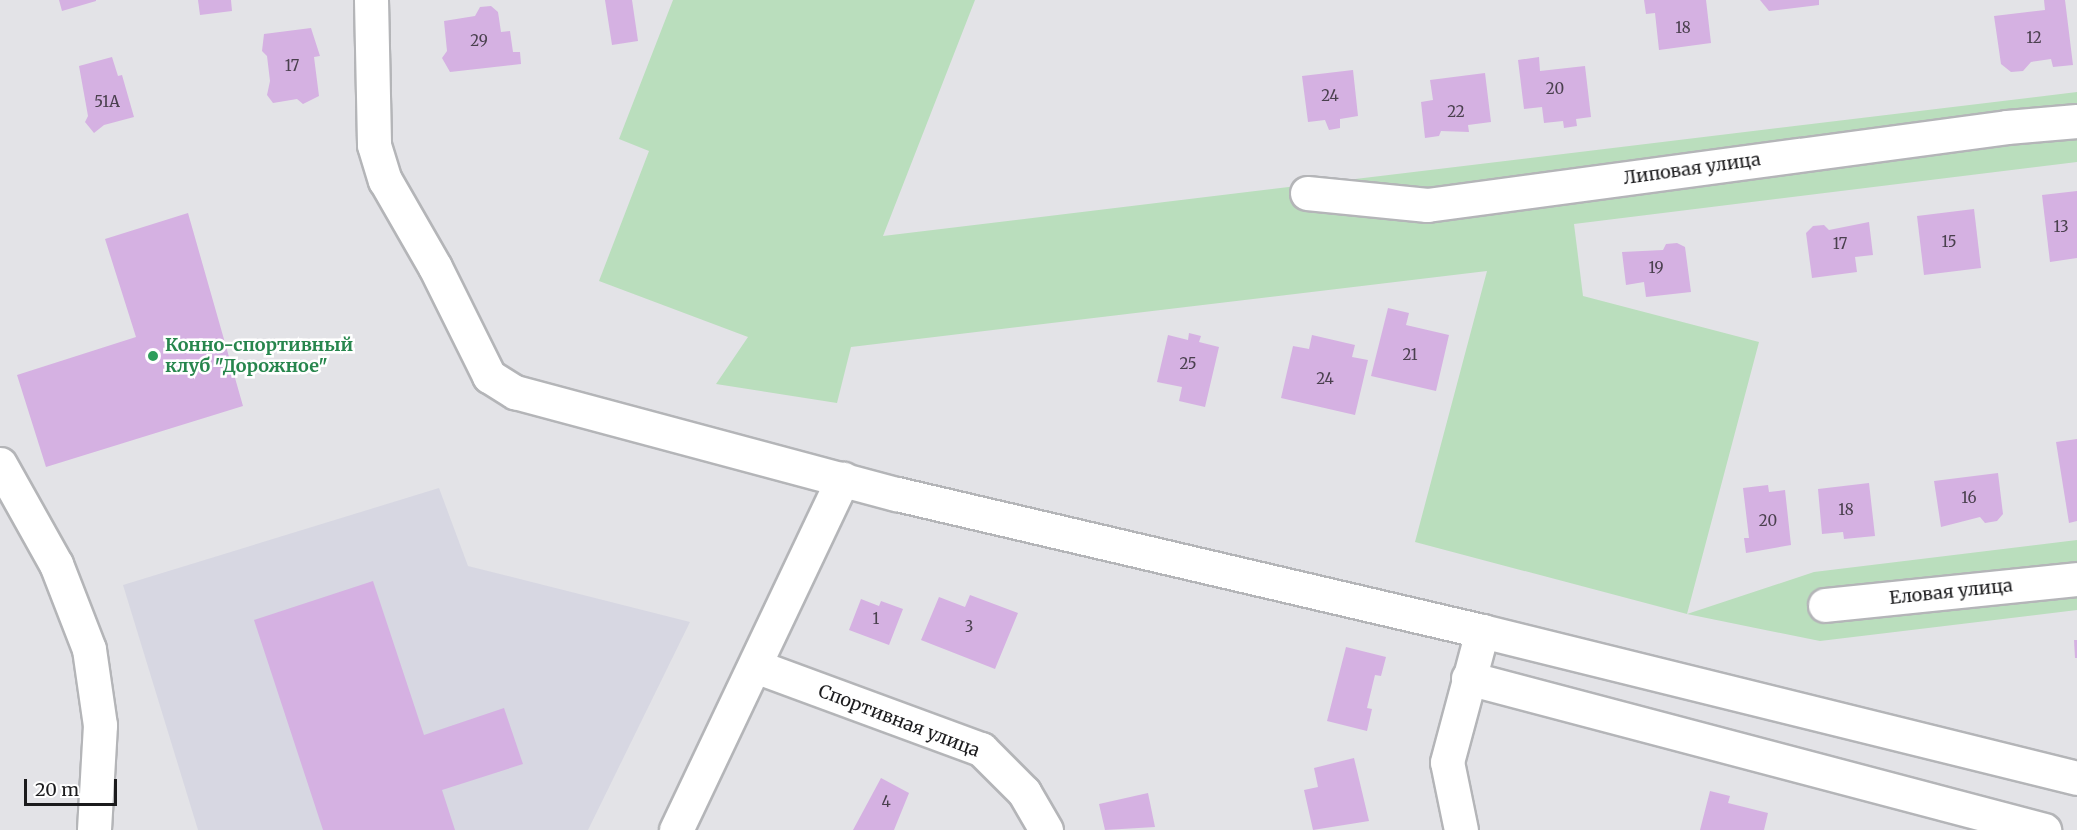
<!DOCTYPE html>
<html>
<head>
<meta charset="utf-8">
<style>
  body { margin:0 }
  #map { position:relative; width:2077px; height:830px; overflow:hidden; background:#e3e3e7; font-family:Merriweather,serif }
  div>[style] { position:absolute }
  .built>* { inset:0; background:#d7d7e2 }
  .green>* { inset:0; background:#badebd }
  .building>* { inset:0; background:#d5b1e2 }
  .roads { filter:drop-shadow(2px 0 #b4b5b8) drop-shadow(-2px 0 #b4b5b8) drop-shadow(0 2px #b4b5b8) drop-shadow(0 -2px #b4b5b8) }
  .minor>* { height:33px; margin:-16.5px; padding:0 16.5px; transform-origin:16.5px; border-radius:16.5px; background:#fff }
  .dots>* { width:16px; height:16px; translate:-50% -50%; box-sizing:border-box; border:3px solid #fff; border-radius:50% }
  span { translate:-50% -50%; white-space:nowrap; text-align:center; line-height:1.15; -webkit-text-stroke:5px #fff; paint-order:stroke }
  .number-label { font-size:15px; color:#4a404e }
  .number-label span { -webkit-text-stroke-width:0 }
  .street-label { font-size:18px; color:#1b1b1d }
  .leisure-label { font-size:18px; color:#27864d; font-weight:700 }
  .left { translate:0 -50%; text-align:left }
  .scale { position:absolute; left:24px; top:779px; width:93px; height:27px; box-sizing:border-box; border:3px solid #1b1b1d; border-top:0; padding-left:8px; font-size:18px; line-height:21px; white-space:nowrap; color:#1b1b1d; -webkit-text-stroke:4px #fff; paint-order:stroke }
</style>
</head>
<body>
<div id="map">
  <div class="built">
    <i style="clip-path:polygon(439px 488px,468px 566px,690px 622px,588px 830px,198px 830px,123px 585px)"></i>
  </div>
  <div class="green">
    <i style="clip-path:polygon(673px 0,975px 0,883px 236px,2077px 92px,2077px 162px,1574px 224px,1583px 296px,1759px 342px,1687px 614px,1814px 572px,2077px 540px,2077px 610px,1820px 641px,1687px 614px,1415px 542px,1487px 271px,851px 347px,837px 403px,716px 384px,748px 337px,599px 281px,649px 151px,619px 139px)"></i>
  </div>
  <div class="building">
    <i style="clip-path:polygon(59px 0,96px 0,96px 1px,62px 11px)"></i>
    <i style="clip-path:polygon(198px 0,231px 0,232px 11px,200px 15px)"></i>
    <i style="clip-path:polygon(605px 0,632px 0,638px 41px,612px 45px)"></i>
    <i style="clip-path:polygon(1644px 0,1706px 0,1711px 43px,1659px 50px,1655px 13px,1646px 14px)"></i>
    <i style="clip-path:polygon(1760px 0,1819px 0,1819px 5px,1769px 11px)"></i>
    <i style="clip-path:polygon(2044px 0,2065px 0,2073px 65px,2053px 67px,2051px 59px,2031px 62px,2023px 71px,2011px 72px,2001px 64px,1994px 16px,2045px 10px)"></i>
    <i style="clip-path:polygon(491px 6px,498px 12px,501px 32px,510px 31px,513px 52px,520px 52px,521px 64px,450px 72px,442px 58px,447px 51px,444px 21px,475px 16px,480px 7px)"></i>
    <i style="clip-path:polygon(311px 28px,320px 56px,314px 57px,319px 96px,303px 104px,297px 99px,273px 103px,267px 95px,270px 81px,267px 56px,262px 51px,264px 34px)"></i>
    <i style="clip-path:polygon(112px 57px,118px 76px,122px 75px,134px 117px,104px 125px,94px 133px,85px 122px,88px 116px,79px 66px)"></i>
    <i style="clip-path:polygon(1539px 57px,1540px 71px,1585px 66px,1591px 117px,1576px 119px,1577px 126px,1564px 128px,1563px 121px,1544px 123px,1542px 107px,1524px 109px,1518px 60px)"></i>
    <i style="clip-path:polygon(1353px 70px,1358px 116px,1340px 119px,1340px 128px,1329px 130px,1325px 120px,1308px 122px,1302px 76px)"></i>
    <i style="clip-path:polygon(1485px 73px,1491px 122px,1468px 125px,1469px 132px,1441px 131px,1439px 136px,1425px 138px,1421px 102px,1433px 100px,1430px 80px)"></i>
    <i style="clip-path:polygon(2077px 191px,2077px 258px,2050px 262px,2042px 195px)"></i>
    <i style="clip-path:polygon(1974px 209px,1981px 268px,1924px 275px,1917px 216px)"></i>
    <i style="clip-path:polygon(188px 213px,243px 406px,46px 467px,17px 375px,136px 337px,105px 239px)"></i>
    <i style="clip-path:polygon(1869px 222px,1873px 255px,1855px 257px,1857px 272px,1812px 278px,1806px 233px,1813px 226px,1824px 225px,1829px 230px)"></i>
    <i style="clip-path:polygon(1677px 243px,1685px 247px,1691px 292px,1646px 297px,1644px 282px,1626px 285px,1622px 252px,1663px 250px,1666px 244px)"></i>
    <i style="clip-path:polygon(1388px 308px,1409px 313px,1406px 325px,1449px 335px,1436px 391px,1371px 376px)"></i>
    <i style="clip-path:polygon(1189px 333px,1201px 336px,1199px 342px,1219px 347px,1205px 407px,1179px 401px,1182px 387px,1157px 382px,1168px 335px,1188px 340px)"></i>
    <i style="clip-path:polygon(1312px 335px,1355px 345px,1352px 357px,1368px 360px,1355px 415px,1281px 398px,1293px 346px,1309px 349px)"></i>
    <i style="clip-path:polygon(2077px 439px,2077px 521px,2069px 523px,2056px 442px)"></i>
    <i style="clip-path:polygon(1998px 473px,2003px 514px,1997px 521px,1985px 523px,1980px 517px,1941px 527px,1934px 481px)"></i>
    <i style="clip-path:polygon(1869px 483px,1875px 536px,1844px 539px,1843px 532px,1822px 534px,1818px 489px)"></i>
    <i style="clip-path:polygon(1768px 485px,1769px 492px,1785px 490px,1791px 545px,1746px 553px,1744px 538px,1749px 538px,1743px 488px)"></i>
    <i style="clip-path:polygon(373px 581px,424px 735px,504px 708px,523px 764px,442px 790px,455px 830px,323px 830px,254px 620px)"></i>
    <i style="clip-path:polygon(970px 595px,1018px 613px,995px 669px,921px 640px,939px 597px,965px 607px)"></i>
    <i style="clip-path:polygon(861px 599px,879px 606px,881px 601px,903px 609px,889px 645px,849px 630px)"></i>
    <i style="clip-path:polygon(2074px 640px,2077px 640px,2077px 658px,2075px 658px)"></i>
    <i style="clip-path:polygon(1346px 647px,1386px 657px,1381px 676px,1375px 675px,1367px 708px,1372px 709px,1367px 731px,1327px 721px)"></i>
    <i style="clip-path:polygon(1354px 758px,1369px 821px,1313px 830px,1304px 790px,1318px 787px,1314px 768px)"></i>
    <i style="clip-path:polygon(881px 778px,909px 793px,894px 830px,853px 830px)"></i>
    <i style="clip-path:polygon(1710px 791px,1730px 796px,1728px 803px,1768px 813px,1764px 830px,1700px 830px)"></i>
    <i style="clip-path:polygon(1148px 793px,1155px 827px,1105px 830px,1099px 804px)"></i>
  </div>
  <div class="roads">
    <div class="minor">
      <i style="left:371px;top:0;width:145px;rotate:88.8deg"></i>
      <i style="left:374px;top:145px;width:37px;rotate:73deg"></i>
      <i style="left:385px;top:180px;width:100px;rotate:60.1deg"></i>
      <i style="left:435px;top:267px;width:122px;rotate:63.6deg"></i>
      <i style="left:489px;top:376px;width:31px;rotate:32deg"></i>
      <i style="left:515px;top:392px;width:395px;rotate:15deg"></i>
      <i style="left:897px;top:494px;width:601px;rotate:13.18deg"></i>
      <i style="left:1482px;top:631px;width:613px;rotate:13.88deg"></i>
      <i style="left:1307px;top:193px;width:121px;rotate:5.7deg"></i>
      <i style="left:1427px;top:205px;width:585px;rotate:-7.66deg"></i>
      <i style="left:2007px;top:127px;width:70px;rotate:-4.9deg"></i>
      <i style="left:0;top:464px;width:115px;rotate:60.8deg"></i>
      <i style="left:56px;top:564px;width:91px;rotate:68.8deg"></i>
      <i style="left:89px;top:649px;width:77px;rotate:81.8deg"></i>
      <i style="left:100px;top:725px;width:105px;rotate:93.3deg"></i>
      <i style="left:1825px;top:605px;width:253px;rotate:-5.9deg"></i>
      <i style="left:755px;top:666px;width:241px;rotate:20.2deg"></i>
      <i style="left:981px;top:749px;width:61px;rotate:45deg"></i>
      <i style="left:1024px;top:792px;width:44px;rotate:59.9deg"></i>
      <i style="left:1468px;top:678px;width:596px;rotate:14.78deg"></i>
      <i style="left:676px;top:830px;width:389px;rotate:-64.6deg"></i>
      <i style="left:1461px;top:830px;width:69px;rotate:-101.6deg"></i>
      <i style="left:1447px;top:762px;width:136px;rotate:-75deg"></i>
    </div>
  </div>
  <div class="dots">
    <i style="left:153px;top:356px;background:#2e9e5b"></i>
  </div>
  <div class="number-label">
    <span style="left:1683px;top:28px">18</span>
    <span style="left:2034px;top:38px">12</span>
    <span style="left:479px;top:41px">29</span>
    <span style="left:292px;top:66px">17</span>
    <span style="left:1555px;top:89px">20</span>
    <span style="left:1330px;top:96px">24</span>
    <span style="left:107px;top:102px">51А</span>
    <span style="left:1456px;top:112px">22</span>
    <span style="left:2061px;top:227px">13</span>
    <span style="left:1949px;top:242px">15</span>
    <span style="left:1840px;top:244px">17</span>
    <span style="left:1656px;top:268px">19</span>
    <span style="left:1410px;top:355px">21</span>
    <span style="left:1188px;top:364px">25</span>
    <span style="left:1325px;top:379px">24</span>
    <span style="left:1969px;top:498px">16</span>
    <span style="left:1846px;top:510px">18</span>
    <span style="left:1768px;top:521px">20</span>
    <span style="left:876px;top:619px">1</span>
    <span style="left:969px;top:627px">3</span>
    <span style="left:886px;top:802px">4</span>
  </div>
  <div class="street-label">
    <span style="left:1692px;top:169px;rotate:-8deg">Липовая улица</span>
    <span style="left:1951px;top:592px;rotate:-6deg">Еловая улица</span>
    <span style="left:899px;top:721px;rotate:21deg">Спортивная улица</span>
  </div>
  <div class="leisure-label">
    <span class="left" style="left:165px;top:356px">Конно-спортивный<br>клуб "Дорожное"</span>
  </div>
  <div class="scale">20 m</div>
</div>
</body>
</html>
